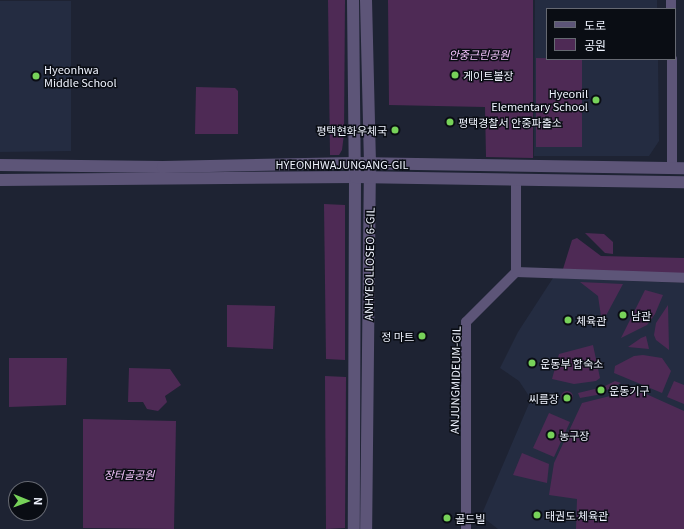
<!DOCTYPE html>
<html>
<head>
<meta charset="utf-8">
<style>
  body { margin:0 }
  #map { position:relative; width:684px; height:529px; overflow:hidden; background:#1e2333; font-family:Georgia,"Noto Sans KR",serif }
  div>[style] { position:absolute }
  .built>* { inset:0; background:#242c41 }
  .green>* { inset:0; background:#4e2a55 }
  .round { border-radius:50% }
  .minor>* { height:10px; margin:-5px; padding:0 5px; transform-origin:5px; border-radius:5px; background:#5d5578 }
  .tertiary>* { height:12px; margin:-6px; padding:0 6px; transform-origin:6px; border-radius:6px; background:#5d5578 }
  .dots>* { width:11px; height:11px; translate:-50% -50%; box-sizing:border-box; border:2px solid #0a0d14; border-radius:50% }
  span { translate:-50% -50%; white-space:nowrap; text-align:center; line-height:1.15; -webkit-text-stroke:3px #0a0d14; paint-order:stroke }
  .park-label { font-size:11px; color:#f4c4fd; font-style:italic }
  .poi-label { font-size:11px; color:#eff3fe }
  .left { translate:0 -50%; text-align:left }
  .right { translate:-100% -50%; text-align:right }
  .street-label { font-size:11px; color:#eff3fe }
  .legend { position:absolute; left:546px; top:8px; width:130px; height:52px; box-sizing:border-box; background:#0a0d14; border:1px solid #666972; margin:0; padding:5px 7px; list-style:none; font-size:12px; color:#eff3fe }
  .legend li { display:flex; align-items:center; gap:8px; height:20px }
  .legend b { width:20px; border:1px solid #666972 }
  .north { position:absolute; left:8px; top:481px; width:40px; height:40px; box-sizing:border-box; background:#0a0d14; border:1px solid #666972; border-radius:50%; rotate:91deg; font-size:11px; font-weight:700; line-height:16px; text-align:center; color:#eff3fe }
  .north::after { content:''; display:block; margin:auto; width:14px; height:18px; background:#77d259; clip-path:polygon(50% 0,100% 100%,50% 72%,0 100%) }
</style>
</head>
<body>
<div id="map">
  <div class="built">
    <i style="clip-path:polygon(535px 0,657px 0,657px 9px,547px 9px,547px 59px,658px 59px,659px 141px,649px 156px,534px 156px)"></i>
    <i style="clip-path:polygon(0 1px,71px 1px,71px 151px,0 152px)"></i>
    <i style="clip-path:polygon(553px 278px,684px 283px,684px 529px,498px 529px,481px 516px,531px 399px,519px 381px,500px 368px,518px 332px)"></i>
  </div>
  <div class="green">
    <i style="clip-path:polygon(328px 0,345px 0,344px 134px,342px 150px,339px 155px,330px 155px)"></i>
    <i style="clip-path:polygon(388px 0,533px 0,533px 158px,486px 157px,485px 107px,389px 105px)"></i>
    <i style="clip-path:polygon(536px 58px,582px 59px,582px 147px,536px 147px)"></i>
    <i style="clip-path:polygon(196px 87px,235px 88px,238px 91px,238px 134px,195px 134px)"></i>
    <i style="clip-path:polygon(324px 204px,345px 205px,345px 360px,326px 359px)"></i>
    <i style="clip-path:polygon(585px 233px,604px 234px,613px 242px,613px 254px,605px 253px)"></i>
    <i style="clip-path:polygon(577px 238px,601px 256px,684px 258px,684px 275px,563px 269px,572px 240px)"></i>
    <i style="clip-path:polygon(580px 282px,623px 284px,602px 323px,598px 296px)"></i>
    <i style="clip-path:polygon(645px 290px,663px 295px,655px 314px,647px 325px,621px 338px)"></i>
    <i style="clip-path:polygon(227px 305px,275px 306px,273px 349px,227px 347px)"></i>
    <i style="clip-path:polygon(668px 305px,669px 350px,656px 340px,654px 335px,656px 323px)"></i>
    <i style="clip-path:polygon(646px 336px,649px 349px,628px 347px,641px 338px)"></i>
    <i style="clip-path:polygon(593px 345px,600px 378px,596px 381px,574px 384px,552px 379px,559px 354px)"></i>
    <i style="clip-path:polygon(643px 355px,662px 358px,671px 371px,662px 393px,614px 373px,615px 366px,634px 356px)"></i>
    <i style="clip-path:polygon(9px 358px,67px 358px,66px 405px,9px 407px)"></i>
    <i style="clip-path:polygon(129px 368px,170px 369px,181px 385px,165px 396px,167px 402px,158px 411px,147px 409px,143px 402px,128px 402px)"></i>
    <i style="clip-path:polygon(325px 376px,346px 377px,345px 528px,326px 529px)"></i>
    <i style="clip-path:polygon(615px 381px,621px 383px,597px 395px,580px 398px,578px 393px,603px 387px)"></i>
    <i style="clip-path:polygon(674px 381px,684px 385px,684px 404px,667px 397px)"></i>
    <i style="clip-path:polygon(624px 384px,684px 411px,684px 529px,576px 529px,577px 499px,549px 495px,554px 463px,582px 403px,610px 396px)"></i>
    <i class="round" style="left:561px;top:391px;width:12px;height:12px"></i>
    <i style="clip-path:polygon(549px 413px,570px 422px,554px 457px,533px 448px)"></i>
    <i style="clip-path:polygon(83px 419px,176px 421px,174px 529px,83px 528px)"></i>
    <i style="clip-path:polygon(522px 453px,549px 464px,547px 483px,513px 475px)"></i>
  </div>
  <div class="minor">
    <i style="left:671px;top:0;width:9px;rotate:90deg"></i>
    <i style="left:672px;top:59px;width:108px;rotate:90deg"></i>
    <i style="left:516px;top:272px;width:168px;rotate:2deg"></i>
    <i style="left:466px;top:529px;width:207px;rotate:-90deg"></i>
    <i style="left:466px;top:322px;width:71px;rotate:-45deg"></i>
    <i style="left:516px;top:272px;width:92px;rotate:-90deg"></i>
  </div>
  <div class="tertiary">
    <i style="left:353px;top:0;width:177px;rotate:89.4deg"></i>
    <i style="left:355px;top:177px;width:352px;rotate:90.2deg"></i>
    <i style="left:366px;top:0;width:160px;rotate:88.6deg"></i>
    <i style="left:370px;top:160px;width:369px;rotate:90.6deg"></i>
    <i style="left:0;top:165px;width:163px;rotate:0.7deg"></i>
    <i style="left:163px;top:167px;width:192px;rotate:-1.2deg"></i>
    <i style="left:355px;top:163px;width:329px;rotate:0.9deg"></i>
    <i style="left:0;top:180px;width:355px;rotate:-0.5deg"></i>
    <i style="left:355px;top:177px;width:329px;rotate:0.9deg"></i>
  </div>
  <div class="dots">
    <i style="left:455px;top:75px;background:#77d259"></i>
    <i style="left:36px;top:76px;background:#77d259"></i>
    <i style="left:596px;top:100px;background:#77d259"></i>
    <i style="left:450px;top:122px;background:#77d259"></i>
    <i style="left:395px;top:130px;background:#77d259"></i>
    <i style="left:623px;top:315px;background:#77d259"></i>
    <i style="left:568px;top:320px;background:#77d259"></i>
    <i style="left:422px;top:336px;background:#77d259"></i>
    <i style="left:532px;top:363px;background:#77d259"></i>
    <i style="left:601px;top:390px;background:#77d259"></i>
    <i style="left:567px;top:398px;background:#77d259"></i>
    <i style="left:551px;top:435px;background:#77d259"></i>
    <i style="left:537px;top:515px;background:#77d259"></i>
    <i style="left:447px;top:518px;background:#77d259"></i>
  </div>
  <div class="park-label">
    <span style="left:479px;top:54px">안중근린공원</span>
    <span style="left:129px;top:474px">장터골공원</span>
  </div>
  <div class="poi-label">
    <span class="left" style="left:44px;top:76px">Hyeonhwa<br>Middle School</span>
    <span class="left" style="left:463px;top:75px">게이트볼장</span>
    <span class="right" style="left:588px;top:100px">Hyeonil<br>Elementary School</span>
    <span class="left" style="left:458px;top:122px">평택경찰서 안중파출소</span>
    <span class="right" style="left:387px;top:130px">평택현화우체국</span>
    <span class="left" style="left:631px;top:315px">남관</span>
    <span class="left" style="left:576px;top:320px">체육관</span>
    <span class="right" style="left:414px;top:336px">정 마트</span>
    <span class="left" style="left:540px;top:363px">운동부 합숙소</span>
    <span class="left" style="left:609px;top:390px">운동기구</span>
    <span class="right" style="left:559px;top:398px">씨름장</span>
    <span class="left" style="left:559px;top:435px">농구장</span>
    <span class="left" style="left:545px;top:515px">태권도 체육관</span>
    <span class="left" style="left:455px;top:518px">골드빌</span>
  </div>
  <div class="street-label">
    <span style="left:342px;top:164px">HYEONHWAJUNGANG-GIL</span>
    <span style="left:369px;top:264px;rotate:-89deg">ANHYEOLLOSEO 6-GIL</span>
    <span style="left:455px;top:380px;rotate:-89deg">ANJUNGMIDEUM-GIL</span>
  </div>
  <ul class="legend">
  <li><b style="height:5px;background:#5d5578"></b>도로</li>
  <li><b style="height:11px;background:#4e2a55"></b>공원</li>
  </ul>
  <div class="north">N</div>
</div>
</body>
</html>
